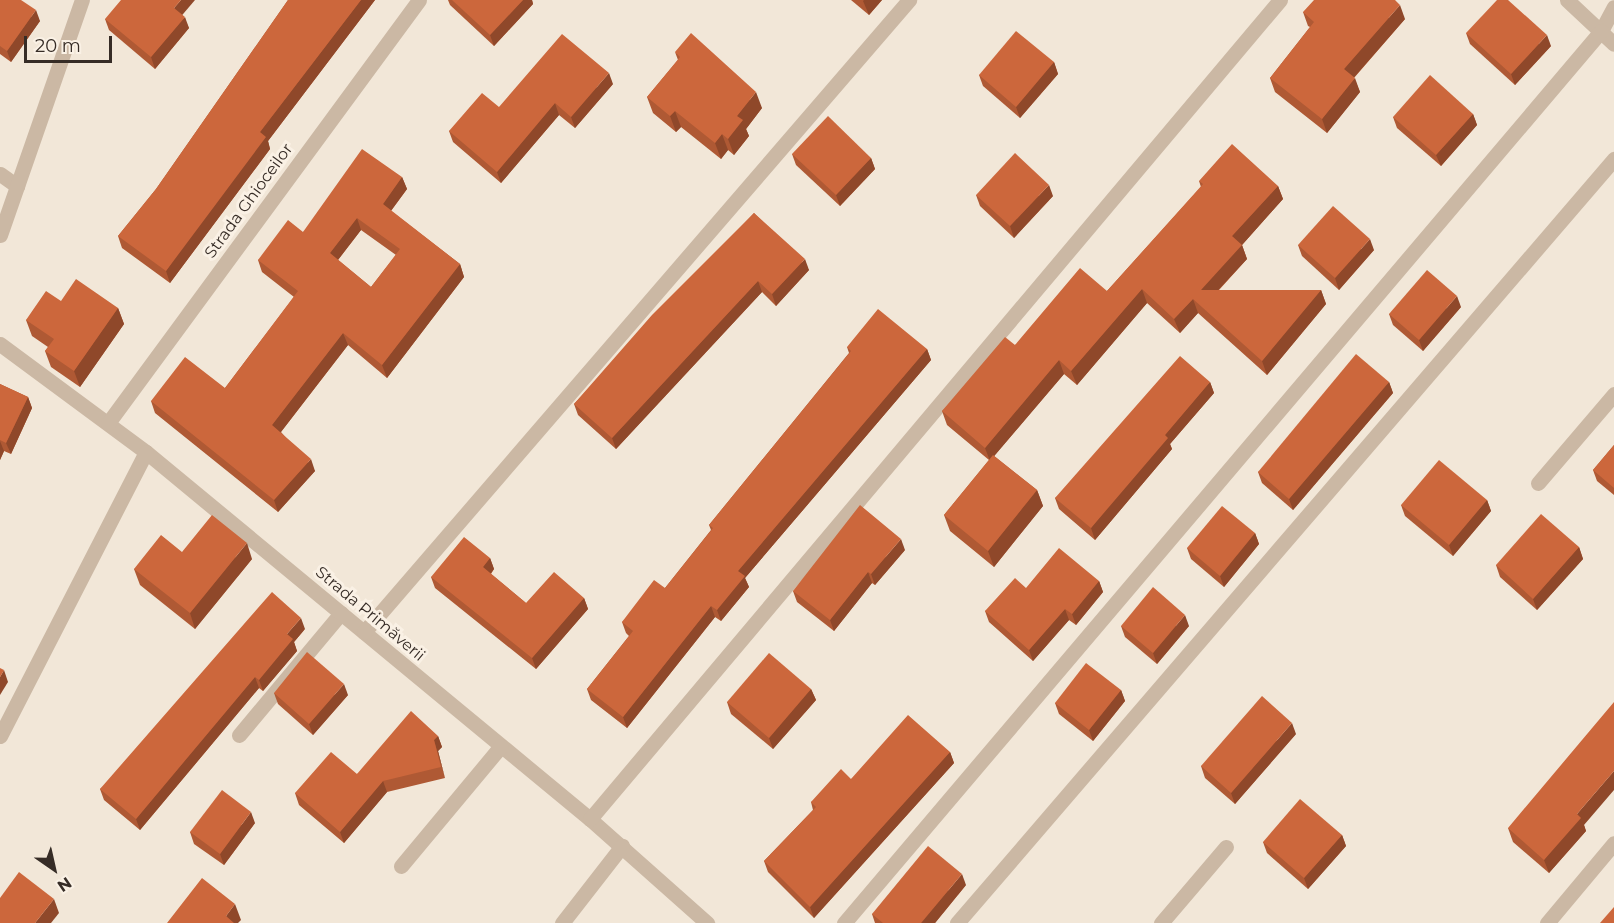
<!DOCTYPE html>
<html>
<head>
<meta charset="utf-8">
<style>
  body { margin:0 }
  #map { position:relative; width:1614px; height:923px; overflow:hidden; background:#f2e7d8; font-family:Montserrat,sans-serif }
  div>[style] { position:absolute }
  .lane>* { height:15px; margin:-7.5px; padding:0 7.5px; transform-origin:7.5px; border-radius:7.5px; background:#cbb8a4 }
  .street>* { height:15px; margin:-7.5px; padding:0 7.5px; transform-origin:7.5px; border-radius:7.5px; background:#cbb8a4 }
  .wall>* { inset:0; background:#af5934 }
  .shaded-wall>* { inset:0; background:#8f482a }
  .building>* { inset:0; background:#cc673c }
  span { translate:-50% -50%; white-space:nowrap; text-align:center; line-height:1.15; -webkit-text-stroke:6px #faf1e5; paint-order:stroke }
  .street-label { font-size:16px; color:#362c26 }
  .north { position:absolute; left:24px; top:839px; width:60px; height:60px; -webkit-text-stroke:4px #faf1e5; paint-order:stroke; rotate:146deg; font-size:16px; font-weight:700; line-height:24px; text-align:center; color:#362c26 }
  .north::after { content:''; display:block; margin:auto; width:21px; height:27px; background:#362c26; clip-path:polygon(50% 0,100% 100%,50% 72%,0 100%) }
  .scale { position:absolute; left:24px; top:36px; width:88px; height:27px; box-sizing:border-box; border:3px solid #362c26; border-top:0; padding-left:8px; font-size:18px; line-height:21px; white-space:nowrap; color:#362c26; -webkit-text-stroke:4px #faf1e5; paint-order:stroke }
</style>
</head>
<body>
<div id="map">
  <div class="lane">
    <i style="left:1601px;top:31px;width:27px;rotate:-62deg"></i>
    <i style="left:239px;top:735px;width:159px;rotate:-50.1deg"></i>
  </div>
  <div class="street">
    <i style="left:1567px;top:0;width:64px;rotate:43.1deg"></i>
    <i style="left:0;top:174px;width:21px;rotate:35deg"></i>
    <i style="left:0;top:235px;width:249px;rotate:-70.8deg"></i>
    <i style="left:0;top:344px;width:182px;rotate:36.5deg"></i>
    <i style="left:146px;top:452px;width:576px;rotate:39.58deg"></i>
    <i style="left:590px;top:819px;width:157px;rotate:41.6deg"></i>
    <i style="left:108px;top:423px;width:525px;rotate:-53.68deg"></i>
    <i style="left:1538px;top:483px;width:117px;rotate:-49.5deg"></i>
    <i style="left:364px;top:632px;width:835px;rotate:-49.23deg"></i>
    <i style="left:0;top:736px;width:319px;rotate:-62.8deg"></i>
    <i style="left:590px;top:819px;width:1071px;rotate:-49.89deg"></i>
    <i style="left:401px;top:866px;width:156px;rotate:-50.2deg"></i>
    <i style="left:562px;top:923px;width:98px;rotate:-52.1deg"></i>
    <i style="left:844px;top:923px;width:1170px;rotate:-49.68deg"></i>
    <i style="left:957px;top:923px;width:1008px;rotate:-49.31deg"></i>
    <i style="left:1161px;top:923px;width:100px;rotate:-49.5deg"></i>
    <i style="left:1547px;top:923px;width:104px;rotate:-50.1deg"></i>
  </div>
  <div class="wall">
    <i style="clip-path:polygon(0 0,40px 21px,11px 62px,0 54px)"></i>
    <i style="clip-path:polygon(288px 0,375px 0,268px 141px,270px 149px,170px 283px,122px 248px,118px 236px,156px 189px)"></i>
    <i style="clip-path:polygon(448px 0,532px 0,533px 4px,494px 46px,450px 5px)"></i>
    <i style="clip-path:polygon(851px 0,882px 0,869px 15px)"></i>
    <i style="clip-path:polygon(1303px 12px,1405px 19px,1354px 78px,1360px 92px,1327px 133px,1275px 92px,1270px 78px,1310px 27px,1308px 26px)"></i>
    <i style="clip-path:polygon(182px 15px,189px 28px,155px 69px,109px 30px,105px 19px)"></i>
    <i style="clip-path:polygon(1466px 33px,1551px 46px,1515px 85px,1470px 44px)"></i>
    <i style="clip-path:polygon(675px 52px,762px 108px,746px 129px,749px 136px,734px 155px,728px 150px,721px 159px,681px 127px,676px 132px,653px 113px,647px 97px,678px 60px)"></i>
    <i style="clip-path:polygon(1054px 62px,1058px 74px,1020px 118px,983px 86px,979px 75px)"></i>
    <i style="clip-path:polygon(613px 84px,575px 128px,559px 115px,501px 183px,453px 142px,449px 131px,499px 107px)"></i>
    <i style="clip-path:polygon(1473px 114px,1477px 125px,1441px 166px,1397px 128px,1393px 117px)"></i>
    <i style="clip-path:polygon(792px 154px,871px 158px,875px 169px,840px 206px,796px 165px)"></i>
    <i style="clip-path:polygon(evenodd,402px 177px,407px 189px,391px 211px,460px 264px,464px 277px,387px 378px,348px 345px,281px 432px,315px 471px,278px 512px,155px 413px,151px 401px,225px 388px,294px 297px,262px 272px,258px 260px,303px 232px,402px 177px,361px 230px,396px 255px,371px 287px,338px 260px,361px 230px)"></i>
    <i style="clip-path:polygon(1199px 181px,1278px 186px,1283px 199px,1242px 245px,1247px 259px,1219px 290px,1321px 290px,1326px 304px,1267px 375px,1198px 313px,1180px 333px,1147px 303px,1077px 385px,1064px 374px,994px 456px,1037px 490px,1043px 506px,994px 567px,950px 531px,944px 515px,989px 460px,947px 425px,942px 411px,1015px 345px,1107px 291px,1201px 187px)"></i>
    <i style="clip-path:polygon(976px 195px,1053px 196px,1014px 238px,980px 206px)"></i>
    <i style="clip-path:polygon(754px 213px,809px 270px,776px 306px,762px 292px,616px 449px,578px 415px,574px 404px)"></i>
    <i style="clip-path:polygon(1298px 245px,1374px 250px,1339px 290px,1302px 256px)"></i>
    <i style="clip-path:polygon(61px 301px,118px 308px,124px 324px,80px 387px,51px 367px,45px 351px,48px 347px,32px 336px,26px 320px)"></i>
    <i style="clip-path:polygon(1461px 307px,1423px 351px,1393px 325px,1389px 314px)"></i>
    <i style="clip-path:polygon(847px 347px,927px 349px,931px 360px,745px 578px,749px 587px,721px 621px,715px 617px,627px 728px,591px 700px,587px 689px,629px 636px,626px 633px,622px 622px,665px 588px,711px 530px,709px 525px,849px 353px)"></i>
    <i style="clip-path:polygon(1210px 382px,1214px 393px,1170px 444px,1172px 449px,1095px 540px,1059px 509px,1055px 498px)"></i>
    <i style="clip-path:polygon(1389px 382px,1393px 393px,1293px 510px,1262px 483px,1258px 472px)"></i>
    <i style="clip-path:polygon(0 384px,28px 397px,32px 408px,11px 454px,4px 451px,0 460px)"></i>
    <i style="clip-path:polygon(1614px 445px,1614px 495px,1597px 481px,1593px 470px)"></i>
    <i style="clip-path:polygon(1487px 500px,1491px 511px,1453px 556px,1405px 516px,1401px 505px)"></i>
    <i style="clip-path:polygon(1255px 533px,1259px 544px,1224px 587px,1191px 559px,1187px 548px)"></i>
    <i style="clip-path:polygon(1579px 547px,1583px 559px,1537px 610px,1500px 577px,1496px 565px)"></i>
    <i style="clip-path:polygon(905px 550px,875px 585px,872px 583px,834px 631px,797px 602px,793px 591px)"></i>
    <i style="clip-path:polygon(182px 552px,252px 559px,195px 629px,140px 585px,134px 569px)"></i>
    <i style="clip-path:polygon(490px 558px,494px 569px,491px 574px,526px 603px,584px 598px,588px 609px,536px 669px,435px 588px,431px 577px)"></i>
    <i style="clip-path:polygon(1099px 581px,1103px 592px,1076px 625px,1069px 620px,1033px 661px,989px 622px,985px 611px,1026px 588px)"></i>
    <i style="clip-path:polygon(1121px 626px,1189px 626px,1157px 664px,1125px 637px)"></i>
    <i style="clip-path:polygon(305px 629px,294px 642px,297px 651px,263px 691px,259px 688px,140px 830px,104px 800px,100px 789px)"></i>
    <i style="clip-path:polygon(811px 689px,816px 700px,773px 749px,731px 714px,727px 702px)"></i>
    <i style="clip-path:polygon(1121px 690px,1125px 701px,1093px 741px,1059px 714px,1055px 703px)"></i>
    <i style="clip-path:polygon(274px 693px,348px 695px,313px 735px,278px 704px)"></i>
    <i style="clip-path:polygon(1296px 734px,1235px 804px,1205px 778px,1201px 766px)"></i>
    <i style="clip-path:polygon(438px 736px,442px 747px,438px 751px,445px 778px,387px 792px,344px 843px,299px 805px,295px 793px,357px 774px)"></i>
    <i style="clip-path:polygon(950px 752px,954px 763px,814px 918px,768px 872px,764px 861px,813px 810px,811px 802px,851px 779px)"></i>
    <i style="clip-path:polygon(255px 823px,224px 865px,194px 844px,190px 832px)"></i>
    <i style="clip-path:polygon(1584px 825px,1586px 831px,1549px 873px,1513px 842px,1508px 828px)"></i>
    <i style="clip-path:polygon(1342px 835px,1346px 846px,1308px 889px,1267px 853px,1263px 842px)"></i>
    <i style="clip-path:polygon(966px 885px,935px 923px,875px 923px,872px 914px)"></i>
  </div>
  <div class="shaded-wall">
    <i style="clip-path:polygon(181px 0,195px 0,178px 20px,174px 8px)"></i>
    <i style="clip-path:polygon(361px 0,375px 0,268px 141px,270px 149px,170px 283px,166px 271px,260px 132px)"></i>
    <i style="clip-path:polygon(523px 0,532px 0,533px 4px,494px 46px,490px 35px)"></i>
    <i style="clip-path:polygon(864px 0,882px 0,869px 15px,863px 1px)"></i>
    <i style="clip-path:polygon(1400px 5px,1405px 19px,1349px 83px,1344px 69px)"></i>
    <i style="clip-path:polygon(36px 10px,40px 21px,11px 62px,7px 51px)"></i>
    <i style="clip-path:polygon(185px 17px,189px 28px,155px 69px,151px 57px)"></i>
    <i style="clip-path:polygon(1547px 35px,1551px 46px,1515px 85px,1511px 74px)"></i>
    <i style="clip-path:polygon(1054px 62px,1058px 74px,1020px 118px,1016px 107px)"></i>
    <i style="clip-path:polygon(609px 73px,613px 84px,575px 128px,571px 117px)"></i>
    <i style="clip-path:polygon(1355px 78px,1360px 92px,1327px 133px,1322px 119px)"></i>
    <i style="clip-path:polygon(756px 92px,762px 108px,746px 129px,749px 136px,734px 155px,728px 139px,737px 116px)"></i>
    <i style="clip-path:polygon(555px 103px,559px 115px,501px 183px,497px 172px)"></i>
    <i style="clip-path:polygon(675px 111px,681px 127px,676px 132px,670px 116px)"></i>
    <i style="clip-path:polygon(1473px 114px,1477px 125px,1441px 166px,1436px 155px)"></i>
    <i style="clip-path:polygon(722px 134px,728px 150px,721px 159px,715px 143px)"></i>
    <i style="clip-path:polygon(871px 158px,875px 169px,840px 206px,836px 195px)"></i>
    <i style="clip-path:polygon(402px 177px,407px 189px,387px 216px,383px 204px)"></i>
    <i style="clip-path:polygon(1049px 185px,1053px 196px,1014px 238px,1010px 226px)"></i>
    <i style="clip-path:polygon(1278px 186px,1283px 199px,1242px 245px,1247px 259px,1206px 303px,1201px 290px,1232px 236px)"></i>
    <i style="clip-path:polygon(357px 218px,361px 230px,334px 265px,330px 253px)"></i>
    <i style="clip-path:polygon(1370px 239px,1374px 250px,1339px 290px,1335px 278px)"></i>
    <i style="clip-path:polygon(805px 259px,809px 270px,776px 306px,772px 294px)"></i>
    <i style="clip-path:polygon(460px 264px,464px 277px,387px 378px,382px 365px)"></i>
    <i style="clip-path:polygon(758px 281px,762px 292px,616px 449px,612px 438px)"></i>
    <i style="clip-path:polygon(1142px 289px,1147px 303px,1077px 385px,1071px 371px)"></i>
    <i style="clip-path:polygon(1321px 290px,1326px 304px,1267px 375px,1262px 361px)"></i>
    <i style="clip-path:polygon(1457px 296px,1461px 307px,1423px 351px,1419px 340px)"></i>
    <i style="clip-path:polygon(1193px 299px,1198px 313px,1180px 333px,1174px 319px)"></i>
    <i style="clip-path:polygon(118px 308px,124px 324px,80px 387px,74px 371px)"></i>
    <i style="clip-path:polygon(343px 333px,348px 345px,277px 437px,272px 425px)"></i>
    <i style="clip-path:polygon(927px 349px,931px 360px,745px 578px,749px 587px,721px 621px,717px 610px,738px 571px)"></i>
    <i style="clip-path:polygon(1059px 360px,1064px 374px,990px 461px,985px 448px)"></i>
    <i style="clip-path:polygon(1210px 382px,1214px 393px,1170px 444px,1172px 449px,1095px 540px,1091px 528px,1165px 435px)"></i>
    <i style="clip-path:polygon(1389px 382px,1393px 393px,1293px 510px,1289px 499px)"></i>
    <i style="clip-path:polygon(28px 397px,32px 408px,11px 454px,6px 443px)"></i>
    <i style="clip-path:polygon(0 441px,4px 451px,0 460px)"></i>
    <i style="clip-path:polygon(311px 459px,315px 471px,278px 512px,274px 500px)"></i>
    <i style="clip-path:polygon(1037px 490px,1043px 506px,994px 567px,988px 551px)"></i>
    <i style="clip-path:polygon(1487px 500px,1491px 511px,1453px 556px,1449px 545px)"></i>
    <i style="clip-path:polygon(1255px 533px,1259px 544px,1224px 587px,1220px 576px)"></i>
    <i style="clip-path:polygon(901px 539px,905px 550px,875px 585px,871px 574px)"></i>
    <i style="clip-path:polygon(247px 543px,252px 559px,195px 629px,190px 613px)"></i>
    <i style="clip-path:polygon(1579px 547px,1583px 559px,1537px 610px,1533px 599px)"></i>
    <i style="clip-path:polygon(490px 558px,494px 569px,487px 578px,483px 567px)"></i>
    <i style="clip-path:polygon(868px 572px,872px 583px,834px 631px,830px 620px)"></i>
    <i style="clip-path:polygon(1099px 581px,1103px 592px,1076px 625px,1072px 614px)"></i>
    <i style="clip-path:polygon(584px 598px,588px 609px,536px 669px,532px 658px)"></i>
    <i style="clip-path:polygon(711px 606px,715px 617px,627px 728px,623px 717px)"></i>
    <i style="clip-path:polygon(1065px 609px,1069px 620px,1033px 661px,1029px 650px)"></i>
    <i style="clip-path:polygon(1185px 615px,1189px 626px,1157px 664px,1153px 653px)"></i>
    <i style="clip-path:polygon(301px 618px,305px 629px,294px 642px,297px 651px,263px 691px,259px 680px,287px 634px)"></i>
    <i style="clip-path:polygon(4px 670px,8px 682px,0 695px,0 677px)"></i>
    <i style="clip-path:polygon(255px 677px,259px 688px,140px 830px,136px 819px)"></i>
    <i style="clip-path:polygon(344px 684px,348px 695px,313px 735px,309px 724px)"></i>
    <i style="clip-path:polygon(811px 689px,816px 700px,773px 749px,769px 738px)"></i>
    <i style="clip-path:polygon(1121px 690px,1125px 701px,1093px 741px,1089px 730px)"></i>
    <i style="clip-path:polygon(1292px 723px,1296px 734px,1235px 804px,1231px 793px)"></i>
    <i style="clip-path:polygon(438px 736px,442px 747px,438px 751px,445px 778px,434px 740px)"></i>
    <i style="clip-path:polygon(950px 752px,954px 763px,814px 918px,810px 907px)"></i>
    <i style="clip-path:polygon(1614px 771px,1614px 790px,1584px 825px,1586px 831px,1549px 873px,1544px 860px,1577px 814px)"></i>
    <i style="clip-path:polygon(383px 781px,387px 792px,344px 843px,340px 832px)"></i>
    <i style="clip-path:polygon(251px 812px,255px 823px,224px 865px,220px 854px)"></i>
    <i style="clip-path:polygon(1342px 835px,1346px 846px,1308px 889px,1304px 878px)"></i>
    <i style="clip-path:polygon(962px 874px,966px 885px,935px 923px,921px 923px)"></i>
    <i style="clip-path:polygon(54px 899px,59px 913px,51px 923px,35px 923px)"></i>
    <i style="clip-path:polygon(235px 904px,241px 920px,238px 923px,228px 923px,226px 916px)"></i>
  </div>
  <div class="building">
    <i style="clip-path:polygon(0 0,21px 0,36px 10px,7px 51px,0 46px)"></i>
    <i style="clip-path:polygon(121px 0,181px 0,174px 8px,185px 17px,151px 57px,105px 19px)"></i>
    <i style="clip-path:polygon(288px 0,361px 0,260px 132px,266px 137px,166px 271px,118px 236px,156px 189px)"></i>
    <i style="clip-path:polygon(452px 0,523px 0,490px 35px)"></i>
    <i style="clip-path:polygon(1314px 0,1395px 0,1400px 5px,1344px 69px,1355px 78px,1322px 119px,1270px 78px,1314px 22px,1303px 12px)"></i>
    <i style="clip-path:polygon(1497px 0,1508px 0,1547px 35px,1511px 74px,1466px 33px)"></i>
    <i style="clip-path:polygon(1016px 31px,1054px 62px,1016px 107px,979px 75px)"></i>
    <i style="clip-path:polygon(691px 33px,756px 92px,737px 116px,743px 120px,728px 139px,722px 134px,715px 143px,675px 111px,670px 116px,647px 97px,680px 57px,675px 52px)"></i>
    <i style="clip-path:polygon(562px 34px,609px 73px,571px 117px,555px 103px,497px 172px,449px 131px,482px 93px,499px 107px)"></i>
    <i style="clip-path:polygon(1430px 75px,1473px 114px,1436px 155px,1393px 117px)"></i>
    <i style="clip-path:polygon(828px 116px,871px 158px,836px 195px,792px 154px)"></i>
    <i style="clip-path:polygon(1232px 144px,1278px 186px,1232px 236px,1242px 245px,1201px 290px,1321px 290px,1262px 361px,1193px 299px,1174px 319px,1142px 289px,1071px 371px,1059px 360px,985px 448px,942px 411px,1005px 337px,1015px 345px,1080px 268px,1107px 291px,1203px 184px,1199px 181px)"></i>
    <i style="clip-path:polygon(evenodd,362px 149px,402px 177px,383px 204px,460px 264px,382px 365px,343px 333px,272px 425px,311px 459px,274px 500px,151px 401px,185px 357px,225px 388px,298px 291px,258px 260px,288px 220px,303px 232px,362px 149px,357px 218px,400px 249px,371px 287px,330px 253px,357px 218px)"></i>
    <i style="clip-path:polygon(1015px 153px,1049px 185px,1010px 226px,976px 195px)"></i>
    <i style="clip-path:polygon(1333px 206px,1370px 239px,1335px 278px,1298px 245px)"></i>
    <i style="clip-path:polygon(754px 213px,805px 259px,772px 294px,758px 281px,612px 438px,574px 404px,652px 315px)"></i>
    <i style="clip-path:polygon(1427px 270px,1457px 296px,1419px 340px,1389px 314px)"></i>
    <i style="clip-path:polygon(76px 279px,118px 308px,74px 371px,45px 351px,54px 339px,26px 320px,46px 291px,61px 301px)"></i>
    <i style="clip-path:polygon(878px 309px,927px 349px,738px 571px,745px 576px,717px 610px,711px 606px,623px 717px,587px 689px,633px 631px,622px 622px,654px 580px,665px 588px,713px 528px,709px 525px,851px 351px,847px 347px)"></i>
    <i style="clip-path:polygon(1356px 354px,1389px 382px,1289px 499px,1258px 472px)"></i>
    <i style="clip-path:polygon(1180px 356px,1210px 382px,1165px 435px,1168px 438px,1091px 528px,1055px 498px)"></i>
    <i style="clip-path:polygon(0 384px,28px 397px,6px 443px,0 440px)"></i>
    <i style="clip-path:polygon(1614px 445px,1614px 488px,1593px 470px)"></i>
    <i style="clip-path:polygon(993px 455px,1037px 490px,988px 551px,944px 515px)"></i>
    <i style="clip-path:polygon(1439px 460px,1487px 500px,1449px 545px,1401px 505px)"></i>
    <i style="clip-path:polygon(860px 505px,901px 539px,871px 574px,868px 572px,830px 620px,793px 591px)"></i>
    <i style="clip-path:polygon(1222px 506px,1255px 533px,1220px 576px,1187px 548px)"></i>
    <i style="clip-path:polygon(1541px 514px,1579px 547px,1533px 599px,1496px 565px)"></i>
    <i style="clip-path:polygon(212px 515px,247px 543px,190px 613px,134px 569px,161px 535px,182px 552px)"></i>
    <i style="clip-path:polygon(464px 537px,490px 558px,483px 567px,526px 603px,554px 572px,584px 598px,532px 658px,431px 577px)"></i>
    <i style="clip-path:polygon(1059px 548px,1099px 581px,1072px 614px,1065px 609px,1029px 650px,985px 611px,1015px 578px,1026px 588px)"></i>
    <i style="clip-path:polygon(1153px 587px,1185px 615px,1153px 653px,1121px 626px)"></i>
    <i style="clip-path:polygon(272px 592px,301px 618px,287px 634px,293px 639px,259px 680px,255px 677px,136px 819px,100px 789px)"></i>
    <i style="clip-path:polygon(307px 652px,344px 684px,309px 724px,274px 693px)"></i>
    <i style="clip-path:polygon(769px 653px,811px 689px,769px 738px,727px 702px)"></i>
    <i style="clip-path:polygon(1086px 663px,1121px 690px,1089px 730px,1055px 703px)"></i>
    <i style="clip-path:polygon(0 668px,4px 670px,0 677px)"></i>
    <i style="clip-path:polygon(1262px 696px,1292px 723px,1231px 793px,1201px 766px)"></i>
    <i style="clip-path:polygon(1614px 702px,1614px 771px,1577px 814px,1581px 818px,1544px 860px,1508px 828px)"></i>
    <i style="clip-path:polygon(411px 711px,438px 736px,434px 740px,441px 767px,383px 781px,340px 832px,295px 793px,331px 752px,357px 774px)"></i>
    <i style="clip-path:polygon(908px 715px,950px 752px,810px 907px,764px 861px,816px 807px,811px 802px,841px 769px,851px 779px)"></i>
    <i style="clip-path:polygon(222px 790px,251px 812px,220px 854px,190px 832px)"></i>
    <i style="clip-path:polygon(1300px 799px,1342px 835px,1304px 878px,1263px 842px)"></i>
    <i style="clip-path:polygon(928px 846px,962px 874px,921px 923px,883px 923px,872px 914px)"></i>
    <i style="clip-path:polygon(19px 872px,54px 899px,35px 923px,0 923px,0 898px)"></i>
    <i style="clip-path:polygon(202px 878px,235px 904px,226px 916px,234px 923px,167px 923px)"></i>
    <i style="clip-path:polygon(1614px 907px,1614px 923px,1600px 923px)"></i>
  </div>
  <div class="street-label">
    <span style="left:249px;top:201px;rotate:-54deg">Strada Ghioceilor</span>
    <span style="left:370px;top:614px;rotate:40deg">Strada Primăverii</span>
  </div>
  <div class="north">N</div>
  <div class="scale">20 m</div>
</div>
</body>
</html>
